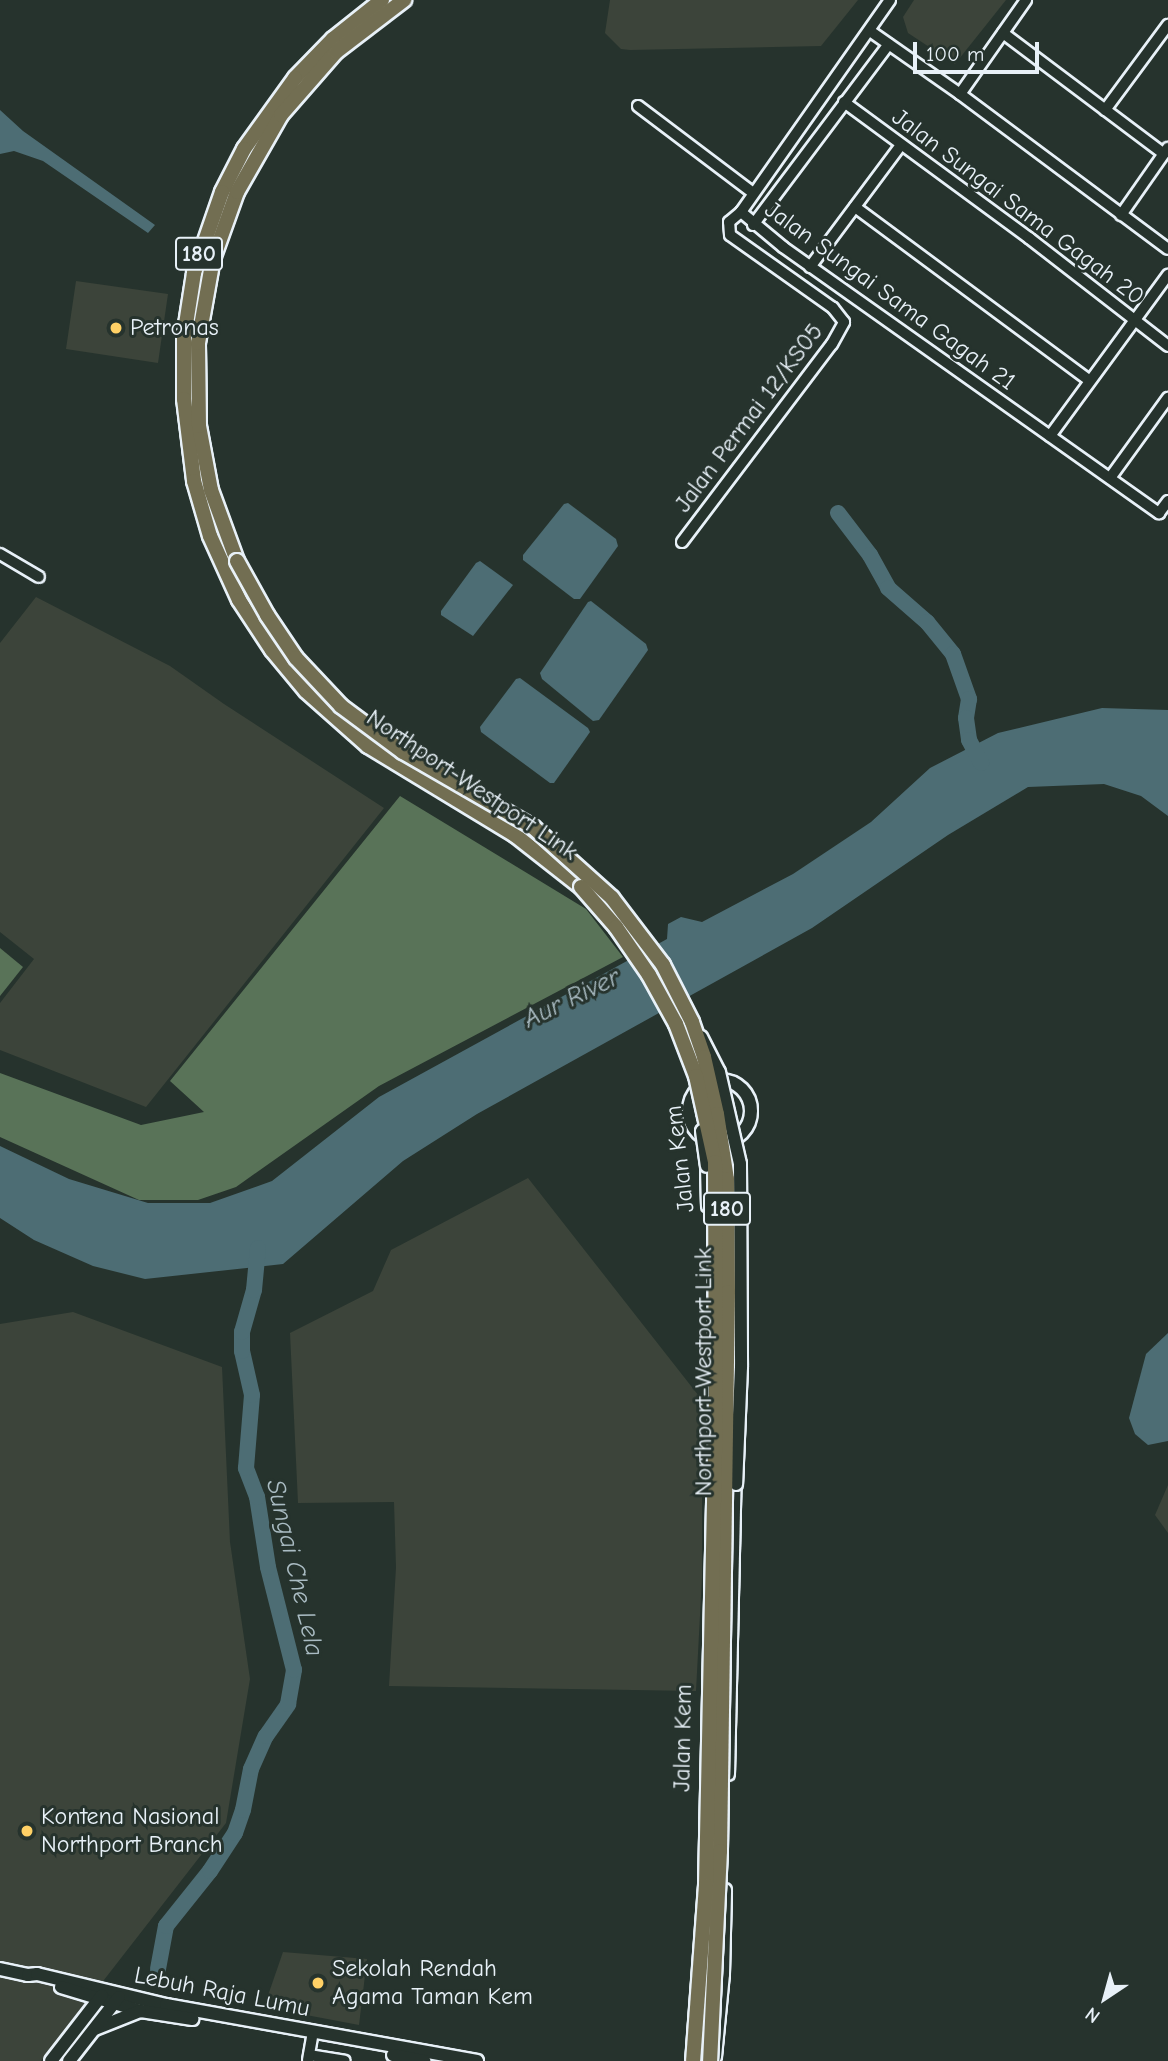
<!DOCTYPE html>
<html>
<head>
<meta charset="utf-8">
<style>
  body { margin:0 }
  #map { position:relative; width:1168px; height:2061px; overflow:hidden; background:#26332d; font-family:"Comic Neue",sans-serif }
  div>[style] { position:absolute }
  .built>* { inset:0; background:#3c443a }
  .green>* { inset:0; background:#597358 }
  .water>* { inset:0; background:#4d6d74 }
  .river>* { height:16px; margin:-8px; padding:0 8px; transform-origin:8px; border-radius:8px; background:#4d6d74 }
  .roads { filter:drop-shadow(2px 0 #e8f1f8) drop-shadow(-2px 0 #e8f1f8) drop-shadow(0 2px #e8f1f8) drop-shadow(0 -2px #e8f1f8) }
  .minor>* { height:10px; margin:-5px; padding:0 5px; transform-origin:5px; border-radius:5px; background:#26332d }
  .tertiary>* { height:12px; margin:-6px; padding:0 6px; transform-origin:6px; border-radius:6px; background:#26332d }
  .tertiary>.ring { margin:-6px; padding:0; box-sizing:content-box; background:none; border:12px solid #26332d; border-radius:50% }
  .primary>* { height:14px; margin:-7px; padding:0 7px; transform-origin:7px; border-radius:7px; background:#726e52 }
  .bridges { filter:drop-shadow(2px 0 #e8f1f8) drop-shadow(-2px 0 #e8f1f8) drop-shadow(0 2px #e8f1f8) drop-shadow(0 -2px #e8f1f8) }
  .tertiary-bridge>* { height:12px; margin:-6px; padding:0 6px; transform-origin:6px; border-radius:6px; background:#26332d }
  .primary-bridge>* { height:14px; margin:-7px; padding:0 7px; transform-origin:7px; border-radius:7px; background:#726e52 }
  .dots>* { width:19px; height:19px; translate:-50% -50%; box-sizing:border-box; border:4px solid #26332d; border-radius:50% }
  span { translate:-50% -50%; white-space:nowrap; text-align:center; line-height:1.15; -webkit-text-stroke:6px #26332d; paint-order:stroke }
  .shield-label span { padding:2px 5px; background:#26332d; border:2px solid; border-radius:5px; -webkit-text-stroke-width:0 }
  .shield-label { font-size:23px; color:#e8f1f8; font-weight:700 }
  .street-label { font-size:24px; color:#e8f1f8 }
  .poi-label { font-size:24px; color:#e8f1f8 }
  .left { translate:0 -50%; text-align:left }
  .water-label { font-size:26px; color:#aabcc3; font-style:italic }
  .north { position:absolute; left:1070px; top:1963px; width:70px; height:70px; -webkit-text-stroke:5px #26332d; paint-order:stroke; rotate:216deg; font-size:19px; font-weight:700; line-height:28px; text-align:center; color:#e8f1f8 }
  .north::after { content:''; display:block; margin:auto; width:24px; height:32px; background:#e8f1f8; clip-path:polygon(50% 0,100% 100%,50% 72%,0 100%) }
  .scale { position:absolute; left:913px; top:42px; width:126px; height:32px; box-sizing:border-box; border:4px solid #e8f1f8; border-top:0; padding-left:9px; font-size:21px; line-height:24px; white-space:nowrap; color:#e8f1f8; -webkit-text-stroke:5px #26332d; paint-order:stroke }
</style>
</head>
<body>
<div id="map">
  <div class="built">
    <i style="clip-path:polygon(610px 0,858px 0,821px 46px,630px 50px,621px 49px,605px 33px)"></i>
    <i style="clip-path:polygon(914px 0,1006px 0,955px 64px,908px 33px,903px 17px)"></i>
    <i style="clip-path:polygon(76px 281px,168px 294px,158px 363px,66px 349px)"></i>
    <i style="clip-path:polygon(36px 597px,170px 666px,224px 704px,384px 808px,146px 1107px,0 1050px,0 1003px,34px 959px,0 932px,0 643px)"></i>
    <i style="clip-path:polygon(528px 1178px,702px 1400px,702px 1577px,696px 1691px,389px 1686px,396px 1567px,394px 1502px,298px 1503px,290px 1333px,373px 1291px,391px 1250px)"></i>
    <i style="clip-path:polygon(73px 1312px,222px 1367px,230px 1542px,250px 1679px,226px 1823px,41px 2061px,0 2061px,0 1324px)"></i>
    <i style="clip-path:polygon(1168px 1485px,1168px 1533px,1155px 1515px)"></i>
    <i style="clip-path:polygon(283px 1952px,367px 1959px,359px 2025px,264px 2007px)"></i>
  </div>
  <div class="green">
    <i style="clip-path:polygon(400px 796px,586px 909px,623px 957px,379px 1086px,236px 1187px,198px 1200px,139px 1200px,0 1137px,0 1073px,141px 1125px,204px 1112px,170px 1081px)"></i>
    <i style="clip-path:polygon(0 948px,23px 967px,0 996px)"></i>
  </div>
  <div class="water">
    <i style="clip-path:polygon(0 110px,23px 131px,155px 225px,148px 233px,43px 161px,14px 151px,0 154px)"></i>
    <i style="clip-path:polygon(568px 503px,616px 539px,618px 546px,580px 599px,574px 599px,523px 560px,523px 555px,564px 504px)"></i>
    <i style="clip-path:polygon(480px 561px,513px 585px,473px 636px,441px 615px,441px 611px,476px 563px)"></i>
    <i style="clip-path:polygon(591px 601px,646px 644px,648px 650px,599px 720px,593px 721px,542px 679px,540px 673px,588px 602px)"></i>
    <i style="clip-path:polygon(520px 678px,588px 728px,590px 732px,554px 783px,550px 783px,481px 732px,480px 727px,516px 679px)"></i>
    <i style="clip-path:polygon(1102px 708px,1168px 710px,1168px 816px,1141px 796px,1104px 784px,1028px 787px,948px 835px,812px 928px,477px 1114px,403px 1161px,283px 1264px,145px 1279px,93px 1266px,34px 1240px,0 1218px,0 1146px,69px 1179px,148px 1203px,210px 1203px,272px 1181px,379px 1097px,667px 939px,668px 924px,681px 917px,702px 922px,793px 874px,871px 822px,930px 768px,998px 733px)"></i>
    <i style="clip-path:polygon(1168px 1333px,1168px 1441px,1148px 1445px,1135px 1434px,1129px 1418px,1146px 1354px)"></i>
  </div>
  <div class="river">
    <i style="left:838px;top:513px;width:53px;rotate:52.7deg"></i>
    <i style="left:870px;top:555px;width:38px;rotate:61deg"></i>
    <i style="left:888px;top:588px;width:52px;rotate:41.1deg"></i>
    <i style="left:927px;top:622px;width:41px;rotate:50.9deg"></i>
    <i style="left:953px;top:654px;width:48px;rotate:70.4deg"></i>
    <i style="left:969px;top:699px;width:19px;rotate:99deg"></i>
    <i style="left:966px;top:718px;width:22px;rotate:82deg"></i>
    <i style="left:969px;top:740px;width:26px;rotate:62deg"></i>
    <i style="left:158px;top:1969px;width:44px;rotate:-79.5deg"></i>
    <i style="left:166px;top:1926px;width:70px;rotate:-51.3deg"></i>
    <i style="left:210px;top:1871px;width:45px;rotate:-56.7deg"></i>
    <i style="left:235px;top:1833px;width:24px;rotate:-71deg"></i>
    <i style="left:243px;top:1810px;width:42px;rotate:-79deg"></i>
    <i style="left:251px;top:1769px;width:36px;rotate:-66deg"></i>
    <i style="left:266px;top:1736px;width:39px;rotate:-55deg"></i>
    <i style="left:288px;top:1704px;width:35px;rotate:-80deg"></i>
    <i style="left:294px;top:1670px;width:106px;rotate:-104.2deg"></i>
    <i style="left:268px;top:1567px;width:71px;rotate:-98.9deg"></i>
    <i style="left:257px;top:1497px;width:31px;rotate:-111deg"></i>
    <i style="left:246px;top:1468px;width:73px;rotate:-85.3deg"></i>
    <i style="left:252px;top:1395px;width:45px;rotate:-102.8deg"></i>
    <i style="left:242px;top:1351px;width:19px;rotate:-90deg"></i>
    <i style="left:242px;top:1332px;width:44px;rotate:-74.1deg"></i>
    <i style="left:254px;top:1290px;width:42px;rotate:-84.6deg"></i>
  </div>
  <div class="roads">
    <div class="minor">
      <i style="left:890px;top:0;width:259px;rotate:125.1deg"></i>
      <i style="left:741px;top:212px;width:55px;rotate:39.8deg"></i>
      <i style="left:783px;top:247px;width:461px;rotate:35.3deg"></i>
      <i style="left:1159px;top:513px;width:15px;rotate:-53deg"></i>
      <i style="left:870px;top:31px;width:110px;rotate:35deg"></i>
      <i style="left:960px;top:94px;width:259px;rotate:36.7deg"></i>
      <i style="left:1003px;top:33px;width:201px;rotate:36.9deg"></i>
      <i style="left:960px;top:94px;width:115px;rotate:-54.9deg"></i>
      <i style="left:844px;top:102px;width:230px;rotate:36.3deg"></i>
      <i style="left:1029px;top:238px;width:176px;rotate:37.8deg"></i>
      <i style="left:638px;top:106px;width:144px;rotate:37.1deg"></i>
      <i style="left:1105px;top:110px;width:106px;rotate:-53.5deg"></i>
      <i style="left:855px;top:207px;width:292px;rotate:36.5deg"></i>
      <i style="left:1121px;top:215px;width:82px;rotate:-55deg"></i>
      <i style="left:753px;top:225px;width:226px;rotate:-53.1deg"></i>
      <i style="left:810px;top:267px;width:152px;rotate:-53.3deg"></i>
      <i style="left:1050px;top:436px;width:200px;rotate:-53.8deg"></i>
      <i style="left:1110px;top:478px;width:99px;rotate:-54.1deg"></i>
      <i style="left:682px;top:542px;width:248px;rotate:-52.9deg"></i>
      <i style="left:832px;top:344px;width:25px;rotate:-61deg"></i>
      <i style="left:844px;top:322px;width:18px;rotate:-128deg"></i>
      <i style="left:833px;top:308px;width:126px;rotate:-144.7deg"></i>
      <i style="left:730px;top:235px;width:13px;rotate:-94deg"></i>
      <i style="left:729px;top:222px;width:16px;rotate:-40deg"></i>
      <i style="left:0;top:554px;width:45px;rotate:30.5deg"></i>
      <i style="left:309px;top:2055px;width:36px;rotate:9deg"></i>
      <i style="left:308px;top:2060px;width:28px;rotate:-80deg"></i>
    </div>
    <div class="tertiary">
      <i class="ring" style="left:689px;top:1080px;width:50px;height:50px"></i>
      <i style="left:730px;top:1141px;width:49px;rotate:85.3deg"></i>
      <i style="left:707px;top:1166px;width:40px;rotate:88.6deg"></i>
      <i style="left:728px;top:1774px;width:300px;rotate:-88.7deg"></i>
      <i style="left:0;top:1969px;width:29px;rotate:12deg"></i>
      <i style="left:28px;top:1975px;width:9px;rotate:-6deg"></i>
      <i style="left:37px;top:1974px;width:133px;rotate:13.5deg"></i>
      <i style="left:166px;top:2005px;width:316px;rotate:10.2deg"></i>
      <i style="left:61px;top:1987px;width:84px;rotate:16.7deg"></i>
      <i style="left:141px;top:2011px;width:52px;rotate:8.9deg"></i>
      <i style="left:95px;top:2029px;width:48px;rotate:-21.8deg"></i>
      <i style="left:393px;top:2055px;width:32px;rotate:11deg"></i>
      <i style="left:715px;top:2057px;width:83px;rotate:-84.5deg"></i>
      <i style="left:723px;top:1974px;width:84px;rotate:-88.6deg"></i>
      <i style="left:51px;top:2061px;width:83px;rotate:-52.3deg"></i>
      <i style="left:69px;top:2061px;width:81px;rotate:-52deg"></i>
    </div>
    <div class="primary">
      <i style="left:382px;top:0;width:63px;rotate:141.5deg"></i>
      <i style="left:333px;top:39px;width:54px;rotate:134.3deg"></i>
      <i style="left:295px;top:78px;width:87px;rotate:125.7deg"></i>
      <i style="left:244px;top:149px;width:48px;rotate:117.1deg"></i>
      <i style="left:222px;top:192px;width:86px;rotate:109.1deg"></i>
      <i style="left:194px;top:273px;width:65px;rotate:98.9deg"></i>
      <i style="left:184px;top:337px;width:62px;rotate:90deg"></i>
      <i style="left:184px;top:399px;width:83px;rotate:83deg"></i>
      <i style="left:194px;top:481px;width:57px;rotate:73.8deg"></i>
      <i style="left:210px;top:536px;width:70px;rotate:65.6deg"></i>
      <i style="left:239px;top:600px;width:60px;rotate:56.6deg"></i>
      <i style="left:272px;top:650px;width:53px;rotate:50.3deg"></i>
      <i style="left:306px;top:691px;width:83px;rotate:41.6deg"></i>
      <i style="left:368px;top:746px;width:172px;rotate:31.2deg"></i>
      <i style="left:515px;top:835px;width:84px;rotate:38.2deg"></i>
      <i style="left:237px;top:561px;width:76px;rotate:-110.1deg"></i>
      <i style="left:211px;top:490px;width:65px;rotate:-100.6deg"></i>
      <i style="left:199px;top:426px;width:83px;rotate:-90.7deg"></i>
      <i style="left:198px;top:343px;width:85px;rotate:-79.9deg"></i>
      <i style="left:213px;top:259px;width:71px;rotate:-70.3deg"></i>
      <i style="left:237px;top:192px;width:89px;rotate:-60.3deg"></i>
      <i style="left:281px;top:115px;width:84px;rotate:-48.9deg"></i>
      <i style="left:336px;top:52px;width:86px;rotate:-37.4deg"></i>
    </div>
  </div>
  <div class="bridges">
    <div class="tertiary-bridge">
      <i style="left:701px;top:1037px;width:39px;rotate:63deg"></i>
      <i style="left:719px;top:1072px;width:94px;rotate:77.1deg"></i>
      <i style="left:740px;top:1164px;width:203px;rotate:89.7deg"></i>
      <i style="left:741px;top:1367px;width:117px;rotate:92.4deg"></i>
      <i style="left:702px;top:1131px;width:35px;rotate:82deg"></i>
    </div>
    <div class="primary-bridge">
      <i style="left:237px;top:561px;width:62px;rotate:60.9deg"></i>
      <i style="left:267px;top:615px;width:52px;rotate:56deg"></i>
      <i style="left:296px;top:658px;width:66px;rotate:46.8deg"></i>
      <i style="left:341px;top:706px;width:77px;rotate:36.6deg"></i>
      <i style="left:403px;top:752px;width:150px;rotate:30deg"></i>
      <i style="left:533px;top:827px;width:106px;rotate:41.9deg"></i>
      <i style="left:612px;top:898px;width:84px;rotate:52.7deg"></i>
      <i style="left:663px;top:965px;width:64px;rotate:63deg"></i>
      <i style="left:692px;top:1022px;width:37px;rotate:71deg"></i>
      <i style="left:704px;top:1057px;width:58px;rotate:77.2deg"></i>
      <i style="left:717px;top:1114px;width:66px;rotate:81.3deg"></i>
      <i style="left:727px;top:1179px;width:113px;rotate:89.5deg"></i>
      <i style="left:728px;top:1292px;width:559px;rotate:90.82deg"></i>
      <i style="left:720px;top:1851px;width:210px;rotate:92.7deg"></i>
      <i style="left:581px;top:887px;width:53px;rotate:48.8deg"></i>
      <i style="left:616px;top:927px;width:58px;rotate:55.5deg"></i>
      <i style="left:649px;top:975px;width:56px;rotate:61.1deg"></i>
      <i style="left:676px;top:1024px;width:56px;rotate:69deg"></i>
      <i style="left:696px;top:1076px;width:88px;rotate:77.5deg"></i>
      <i style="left:715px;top:1162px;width:245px;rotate:89.8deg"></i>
      <i style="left:716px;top:1407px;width:478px;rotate:91.2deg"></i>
      <i style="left:706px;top:1885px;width:176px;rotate:94.2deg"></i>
    </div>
  </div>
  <div class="dots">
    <i style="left:116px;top:328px;background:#ffd166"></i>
    <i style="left:27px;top:1831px;background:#ffd166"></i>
    <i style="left:318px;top:1983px;background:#ffd166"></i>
  </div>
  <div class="shield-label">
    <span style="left:199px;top:254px">180</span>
    <span style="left:727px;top:1209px">180</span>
  </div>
  <div class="street-label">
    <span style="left:1018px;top:207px;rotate:37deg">Jalan Sungai Sama Gagah 20</span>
    <span style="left:890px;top:296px;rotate:36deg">Jalan Sungai Sama Gagah 21</span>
    <span style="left:749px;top:418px;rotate:-53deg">Jalan Permai 12/KS05</span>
    <span style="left:472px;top:785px;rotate:34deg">Northport-Westport Link</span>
    <span style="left:680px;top:1159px;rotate:-97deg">Jalan Kem</span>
    <span style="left:704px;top:1372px;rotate:-90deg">Northport-Westport Link</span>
    <span style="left:683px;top:1738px;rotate:-89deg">Jalan Kem</span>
    <span style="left:222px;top:1992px;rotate:11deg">Lebuh Raja Lumu</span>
  </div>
  <div class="poi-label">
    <span class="left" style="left:130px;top:328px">Petronas</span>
    <span class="left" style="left:41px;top:1831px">Kontena Nasional<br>Northport Branch</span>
    <span class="left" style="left:332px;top:1983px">Sekolah Rendah<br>Agama Taman Kem</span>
  </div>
  <div class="water-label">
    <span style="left:572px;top:999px;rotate:-26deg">Aur River</span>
    <span style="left:294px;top:1568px;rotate:77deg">Sungai Che Lela</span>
  </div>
  <div class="north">N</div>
  <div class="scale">100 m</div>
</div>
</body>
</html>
